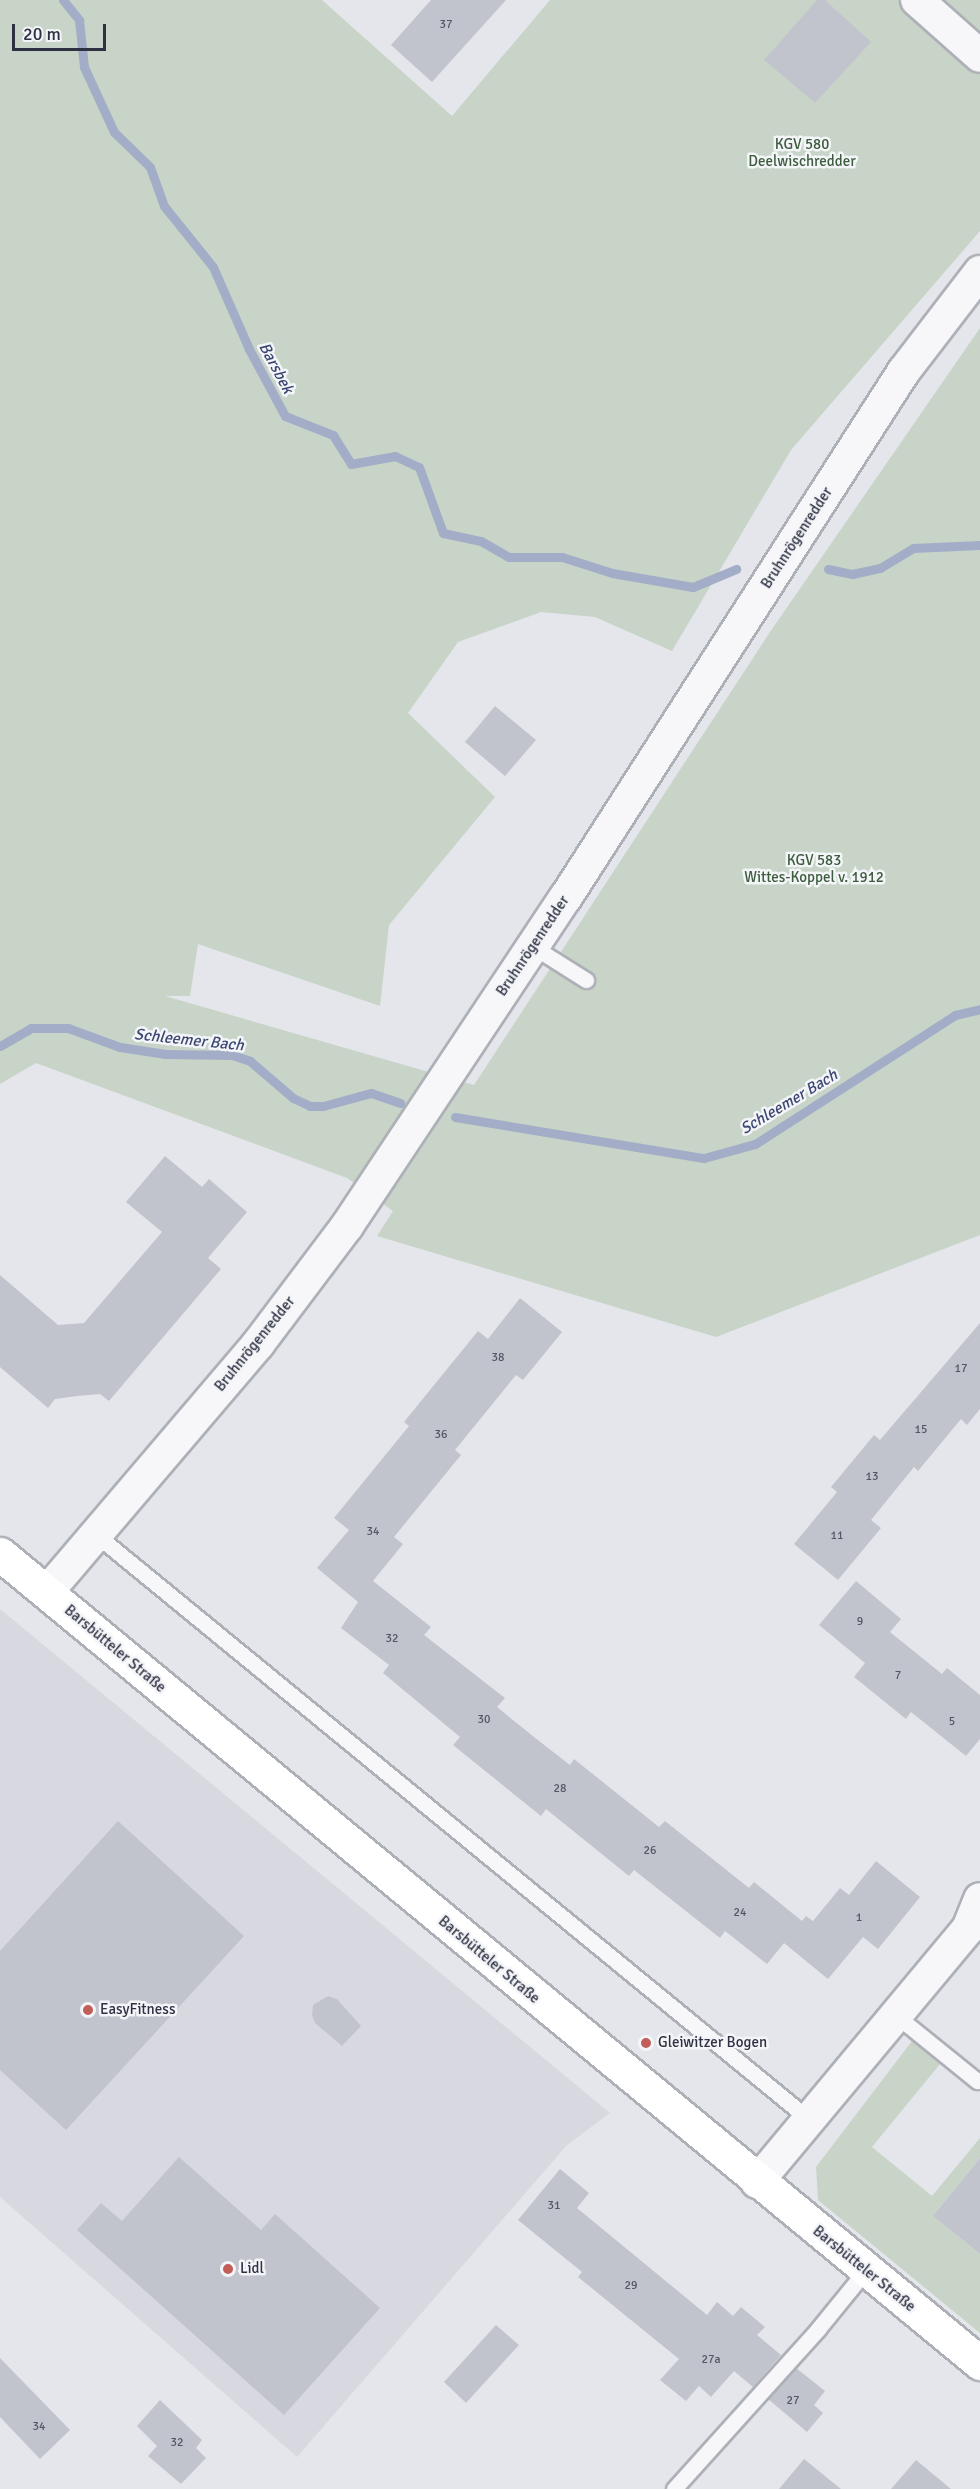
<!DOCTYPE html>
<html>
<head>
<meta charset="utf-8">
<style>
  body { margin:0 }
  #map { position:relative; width:980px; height:2489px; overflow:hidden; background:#e5e6eb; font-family:Signika,sans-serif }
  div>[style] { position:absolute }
  .built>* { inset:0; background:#d7d8e0 }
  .green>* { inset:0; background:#c7d4c7 }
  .stream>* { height:9px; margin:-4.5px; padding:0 4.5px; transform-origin:4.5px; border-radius:4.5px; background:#a4adc7 }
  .building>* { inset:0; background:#c2c4cd }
  .roads { filter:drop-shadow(2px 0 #aeb0b8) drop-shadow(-2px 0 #aeb0b8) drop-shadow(0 2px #aeb0b8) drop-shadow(0 -2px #aeb0b8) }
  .service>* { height:15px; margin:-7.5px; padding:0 7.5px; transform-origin:7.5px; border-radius:7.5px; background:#f7f7f9 }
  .minor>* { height:32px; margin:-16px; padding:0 16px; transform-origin:16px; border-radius:16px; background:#f7f7f9 }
  .secondary>* { height:33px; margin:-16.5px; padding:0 16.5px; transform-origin:16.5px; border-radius:16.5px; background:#fff }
  .dots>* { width:16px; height:16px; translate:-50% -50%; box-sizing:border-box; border:3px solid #f4f5f8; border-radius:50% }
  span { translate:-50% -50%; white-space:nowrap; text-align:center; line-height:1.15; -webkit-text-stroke:5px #f4f5f8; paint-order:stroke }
  .number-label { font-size:12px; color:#535665 }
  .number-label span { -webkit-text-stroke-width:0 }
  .park-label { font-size:15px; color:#3c5c3d }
  .street-label { font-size:15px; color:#2e3142 }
  .poi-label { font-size:15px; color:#2e3142 }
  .left { translate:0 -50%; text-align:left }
  .water-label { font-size:16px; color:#3c4872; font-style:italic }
  .scale { position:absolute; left:12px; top:24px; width:94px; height:27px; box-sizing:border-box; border:3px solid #2e3142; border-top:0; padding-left:8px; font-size:18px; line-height:21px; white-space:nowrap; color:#2e3142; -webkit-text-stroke:4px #f4f5f8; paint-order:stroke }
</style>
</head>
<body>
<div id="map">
  <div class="built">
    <i style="clip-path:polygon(0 1609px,610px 2113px,567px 2145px,297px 2457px,0 2197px)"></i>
  </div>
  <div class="green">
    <i style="clip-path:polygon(0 0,322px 0,452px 116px,550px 0,980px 0,980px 231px,791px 450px,672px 651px,595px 617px,541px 612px,458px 642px,408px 713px,495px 797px,389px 925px,380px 1006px,198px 944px,190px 996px,165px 996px,474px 1085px,770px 632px,980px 328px,980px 1235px,716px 1337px,377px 1236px,393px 1211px,347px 1178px,36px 1063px,0 1084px)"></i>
    <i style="clip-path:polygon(912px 2041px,940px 2064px,872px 2147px,932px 2196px,980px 2138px,980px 2158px,933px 2216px,980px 2254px,980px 2333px,818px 2200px,816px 2167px)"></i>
  </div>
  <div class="stream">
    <i style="left:63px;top:0;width:26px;rotate:51deg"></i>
    <i style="left:79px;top:20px;width:47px;rotate:83.9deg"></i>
    <i style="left:84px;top:67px;width:72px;rotate:65.2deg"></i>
    <i style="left:114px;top:132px;width:50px;rotate:44.2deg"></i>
    <i style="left:150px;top:167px;width:41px;rotate:70.3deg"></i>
    <i style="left:164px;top:206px;width:78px;rotate:51.2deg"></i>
    <i style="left:213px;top:267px;width:90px;rotate:66.3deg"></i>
    <i style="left:249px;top:349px;width:76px;rotate:61.8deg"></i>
    <i style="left:285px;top:416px;width:52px;rotate:21.6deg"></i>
    <i style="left:333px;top:435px;width:34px;rotate:58deg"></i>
    <i style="left:351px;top:464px;width:45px;rotate:-10.3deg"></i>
    <i style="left:395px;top:456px;width:26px;rotate:25deg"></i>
    <i style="left:419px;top:467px;width:70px;rotate:70deg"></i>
    <i style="left:443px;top:533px;width:39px;rotate:12deg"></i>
    <i style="left:481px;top:541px;width:32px;rotate:30deg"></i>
    <i style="left:509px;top:557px;width:53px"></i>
    <i style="left:562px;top:557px;width:52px;rotate:17.7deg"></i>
    <i style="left:612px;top:573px;width:82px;rotate:9.8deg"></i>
    <i style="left:693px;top:587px;width:47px;rotate:-22.7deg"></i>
    <i style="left:828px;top:569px;width:25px;rotate:12deg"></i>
    <i style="left:852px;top:574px;width:29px;rotate:-12deg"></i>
    <i style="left:880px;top:568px;width:39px;rotate:-31deg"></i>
    <i style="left:913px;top:548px;width:67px;rotate:-2.6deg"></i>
    <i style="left:0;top:1046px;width:36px;rotate:-30deg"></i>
    <i style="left:31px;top:1028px;width:37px"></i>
    <i style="left:68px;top:1028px;width:55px;rotate:20.1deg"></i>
    <i style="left:120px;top:1047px;width:46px;rotate:8.8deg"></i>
    <i style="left:165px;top:1054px;width:67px;rotate:0.9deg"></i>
    <i style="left:232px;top:1055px;width:19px;rotate:18deg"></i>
    <i style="left:250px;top:1061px;width:57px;rotate:40.7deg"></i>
    <i style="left:293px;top:1098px;width:19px;rotate:25deg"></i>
    <i style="left:310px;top:1106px;width:13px"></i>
    <i style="left:323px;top:1106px;width:50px;rotate:-15.2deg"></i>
    <i style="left:371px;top:1093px;width:31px;rotate:19deg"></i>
    <i style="left:455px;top:1117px;width:252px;rotate:9.4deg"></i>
    <i style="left:704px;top:1158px;width:53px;rotate:-15.4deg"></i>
    <i style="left:755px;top:1144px;width:238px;rotate:-32.8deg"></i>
    <i style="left:955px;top:1015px;width:26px;rotate:-13deg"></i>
  </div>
  <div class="building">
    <i style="clip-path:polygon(431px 0,506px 0,432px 82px,391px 45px)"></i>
    <i style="clip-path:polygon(817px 0,825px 0,871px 42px,815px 103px,764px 60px)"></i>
    <i style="clip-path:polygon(495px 706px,536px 740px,505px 776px,465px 742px)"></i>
    <i style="clip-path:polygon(165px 1156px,202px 1187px,209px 1179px,247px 1212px,208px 1258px,221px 1269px,109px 1401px,100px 1394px,77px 1396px,55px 1399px,48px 1408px,0 1367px,0 1275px,58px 1325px,84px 1323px,162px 1232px,126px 1202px)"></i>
    <i style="clip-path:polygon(520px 1298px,562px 1332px,523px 1380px,516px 1375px,455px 1450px,461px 1455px,394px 1537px,403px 1544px,373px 1581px,431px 1627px,424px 1635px,505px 1698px,497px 1707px,534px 1737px,570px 1765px,574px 1759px,659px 1827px,665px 1821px,749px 1888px,754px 1882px,802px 1921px,806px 1916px,813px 1921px,840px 1888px,849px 1895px,876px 1861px,920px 1897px,878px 1949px,863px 1937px,828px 1979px,784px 1943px,767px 1964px,725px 1931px,720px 1938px,634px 1870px,629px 1876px,546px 1809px,541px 1816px,453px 1745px,460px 1737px,383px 1673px,389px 1665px,341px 1628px,358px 1602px,317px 1568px,349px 1530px,334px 1518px,409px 1426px,404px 1422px,478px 1331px,488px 1339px)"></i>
    <i style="clip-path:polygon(980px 1323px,980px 1409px,967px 1425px,961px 1419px,918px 1471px,914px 1467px,871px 1520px,881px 1528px,838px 1580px,794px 1544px,837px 1492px,831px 1487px,874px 1435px,880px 1440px)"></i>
    <i style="clip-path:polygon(856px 1581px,901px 1619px,890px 1632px,942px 1674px,947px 1668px,980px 1695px,980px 1739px,966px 1756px,911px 1712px,906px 1719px,854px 1677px,865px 1663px,819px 1625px)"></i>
    <i style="clip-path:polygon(118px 1821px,244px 1936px,66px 2130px,0 2070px,0 1951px)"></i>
    <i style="clip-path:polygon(328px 1996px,337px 1999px,361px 2026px,342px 2046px,315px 2023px,312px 2015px,313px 2005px)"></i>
    <i style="clip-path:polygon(179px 2157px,261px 2230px,275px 2214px,380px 2308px,284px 2415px,77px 2230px,101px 2203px,122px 2221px)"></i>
    <i style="clip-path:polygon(980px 2158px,980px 2254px,933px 2216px)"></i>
    <i style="clip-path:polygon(560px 2169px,589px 2193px,577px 2208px,707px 2315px,717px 2302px,733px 2316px,741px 2307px,765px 2327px,757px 2335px,781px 2355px,753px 2387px,734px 2371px,711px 2397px,699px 2386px,686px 2401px,660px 2380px,679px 2359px,578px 2277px,582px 2272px,518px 2220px)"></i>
    <i style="clip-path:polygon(496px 2325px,519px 2345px,466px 2403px,444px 2382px)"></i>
    <i style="clip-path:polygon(0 2358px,70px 2430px,40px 2459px,0 2417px)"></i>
    <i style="clip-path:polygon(796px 2368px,825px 2391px,814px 2405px,823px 2413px,807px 2432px,768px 2399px)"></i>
    <i style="clip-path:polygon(160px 2400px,202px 2440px,196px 2448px,206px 2458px,181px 2484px,148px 2456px,157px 2446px,137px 2426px)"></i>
    <i style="clip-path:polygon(804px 2459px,841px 2489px,779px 2489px)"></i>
    <i style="clip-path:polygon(916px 2460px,951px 2489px,891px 2489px)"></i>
  </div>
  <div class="roads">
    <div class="service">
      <i style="left:532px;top:946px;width:64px;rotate:32.2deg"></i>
      <i style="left:94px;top:1533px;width:926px;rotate:39.35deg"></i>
      <i style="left:898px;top:2017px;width:102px;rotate:39deg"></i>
      <i style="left:674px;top:2489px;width:215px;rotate:-48deg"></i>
      <i style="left:818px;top:2329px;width:76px;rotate:-50.9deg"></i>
    </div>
    <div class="minor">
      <i style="left:917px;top:0;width:84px;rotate:41.6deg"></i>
      <i style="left:47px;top:1592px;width:326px;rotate:-49.6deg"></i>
      <i style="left:258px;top:1344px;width:148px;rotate:-53deg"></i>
      <i style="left:347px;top:1226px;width:395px;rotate:-56.4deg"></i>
      <i style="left:566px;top:897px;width:625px;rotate:-57.28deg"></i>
      <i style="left:904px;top:371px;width:125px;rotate:-52.5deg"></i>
      <i style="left:757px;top:2182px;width:329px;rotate:-50.2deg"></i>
      <i style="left:968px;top:1929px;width:32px;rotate:-68deg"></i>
    </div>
    <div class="secondary">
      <i style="left:0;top:1554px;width:1271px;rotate:39.54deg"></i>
    </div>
  </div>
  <div class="dots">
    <i style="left:88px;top:2010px;background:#c25e58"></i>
    <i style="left:646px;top:2043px;background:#c25e58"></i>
    <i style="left:228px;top:2269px;background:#c25e58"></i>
  </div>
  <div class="number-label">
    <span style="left:446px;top:25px">37</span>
    <span style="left:498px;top:1358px">38</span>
    <span style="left:961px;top:1369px">17</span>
    <span style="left:921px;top:1430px">15</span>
    <span style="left:441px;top:1435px">36</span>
    <span style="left:872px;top:1477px">13</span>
    <span style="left:373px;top:1532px">34</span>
    <span style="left:837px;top:1536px">11</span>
    <span style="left:860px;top:1622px">9</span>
    <span style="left:392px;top:1639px">32</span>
    <span style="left:898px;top:1676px">7</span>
    <span style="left:484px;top:1720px">30</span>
    <span style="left:952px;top:1722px">5</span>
    <span style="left:560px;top:1789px">28</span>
    <span style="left:650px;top:1851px">26</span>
    <span style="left:740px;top:1913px">24</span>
    <span style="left:859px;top:1918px">1</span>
    <span style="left:554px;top:2206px">31</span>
    <span style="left:631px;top:2286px">29</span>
    <span style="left:711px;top:2360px">27a</span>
    <span style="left:793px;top:2401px">27</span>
    <span style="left:39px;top:2427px">34</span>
    <span style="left:177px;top:2443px">32</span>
  </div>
  <div class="park-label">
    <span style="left:802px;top:153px">KGV 580<br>Deelwischredder</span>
    <span style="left:814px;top:869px">KGV 583<br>Wittes-Koppel v. 1912</span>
  </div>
  <div class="street-label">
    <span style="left:797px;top:538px;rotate:-57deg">Bruhnrögenredder</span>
    <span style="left:533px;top:946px;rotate:-56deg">Bruhnrögenredder</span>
    <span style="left:255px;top:1344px;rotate:-51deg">Bruhnrögenredder</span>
    <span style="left:115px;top:1649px;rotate:40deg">Barsbütteler Straße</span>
    <span style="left:489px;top:1960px;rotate:40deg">Barsbütteler Straße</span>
    <span style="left:864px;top:2269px;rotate:39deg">Barsbütteler Straße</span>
  </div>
  <div class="poi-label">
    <span class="left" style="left:100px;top:2010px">EasyFitness</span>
    <span class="left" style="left:658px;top:2043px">Gleiwitzer Bogen</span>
    <span class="left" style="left:240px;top:2269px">Lidl</span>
  </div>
  <div class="water-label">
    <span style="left:276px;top:368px;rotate:62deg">Barsbek</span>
    <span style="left:189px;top:1040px;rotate:6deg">Schleemer Bach</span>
    <span style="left:789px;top:1102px;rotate:-31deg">Schleemer Bach</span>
  </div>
  <div class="scale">20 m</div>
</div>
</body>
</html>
